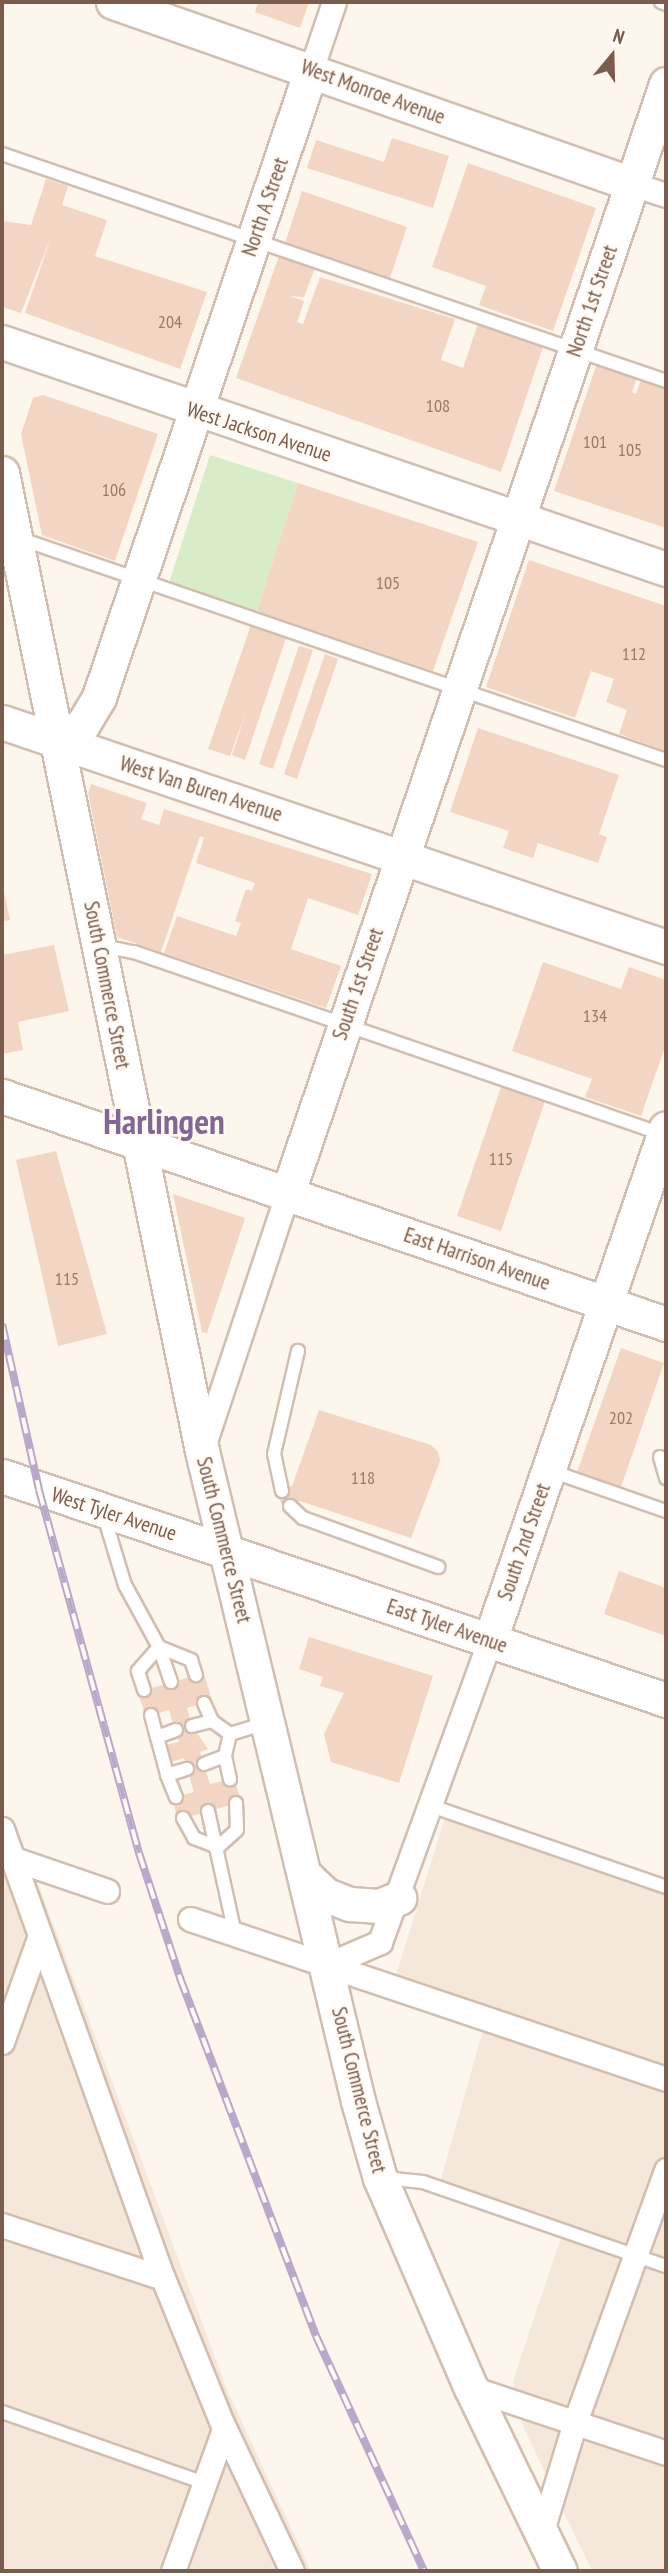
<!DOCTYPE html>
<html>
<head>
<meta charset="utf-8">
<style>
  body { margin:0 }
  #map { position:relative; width:668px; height:2573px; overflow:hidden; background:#fdf6ec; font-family:"PT Sans Narrow",sans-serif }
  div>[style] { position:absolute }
  .residential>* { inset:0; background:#f5e8da }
  .green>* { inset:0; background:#d8ecc9 }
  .building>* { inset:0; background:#f3d5c3 }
  .roads { filter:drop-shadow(2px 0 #d1beb0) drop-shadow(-2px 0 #d1beb0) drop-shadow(0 2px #d1beb0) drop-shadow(0 -2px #d1beb0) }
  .lane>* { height:12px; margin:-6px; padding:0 6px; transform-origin:6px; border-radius:6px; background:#fff }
  .street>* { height:23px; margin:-11.5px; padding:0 11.5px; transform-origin:11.5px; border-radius:11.5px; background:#fff }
  .secondary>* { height:33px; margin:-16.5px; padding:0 16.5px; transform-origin:16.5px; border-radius:16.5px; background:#fff }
  .rail>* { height:8px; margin-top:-4px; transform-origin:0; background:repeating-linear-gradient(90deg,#fffaf3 0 16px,#b9a8c9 0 32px); box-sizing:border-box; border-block:2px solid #b9a8c9 }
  span { translate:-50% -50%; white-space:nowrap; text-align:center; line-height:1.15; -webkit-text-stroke:5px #fffaf3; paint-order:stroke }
  .number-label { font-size:18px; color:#987a6a }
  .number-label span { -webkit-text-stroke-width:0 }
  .street-label { font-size:21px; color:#7a5c4d }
  .town-label { font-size:35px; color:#846695; font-weight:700 }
  .frame { position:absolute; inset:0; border:4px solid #7a5c4d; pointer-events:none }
  .north { position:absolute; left:577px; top:21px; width:70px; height:70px; -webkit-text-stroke:5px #fffaf3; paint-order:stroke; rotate:19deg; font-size:19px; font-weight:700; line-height:28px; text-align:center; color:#7a5c4d }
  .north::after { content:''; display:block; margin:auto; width:24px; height:32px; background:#7a5c4d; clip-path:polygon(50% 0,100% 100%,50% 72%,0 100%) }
</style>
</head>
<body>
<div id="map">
  <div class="residential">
    <i style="clip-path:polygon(445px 1818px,666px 1895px,666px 2571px,592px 2571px,523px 2426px,513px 2381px,561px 2237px,437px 2193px,483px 2030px,389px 1997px)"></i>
    <i style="clip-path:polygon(2px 1836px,23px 1843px,228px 2392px,311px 2571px,2px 2571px)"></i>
  </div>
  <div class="green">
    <i style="clip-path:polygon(210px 455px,298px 483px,257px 611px,169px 583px)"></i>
  </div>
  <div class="building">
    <i style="clip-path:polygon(258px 2px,309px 2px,300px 28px,255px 12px)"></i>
    <i style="clip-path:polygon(392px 138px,449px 156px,433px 208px,307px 168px,316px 140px,384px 162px)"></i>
    <i style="clip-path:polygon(468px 163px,596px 208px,553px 331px,479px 305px,486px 286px,432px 267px)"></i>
    <i style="clip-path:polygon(46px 179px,68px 186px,62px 205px,107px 220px,95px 256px,207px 292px,180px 369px,25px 313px,51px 237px,21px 313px,2px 307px,2px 221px,31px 225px)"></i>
    <i style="clip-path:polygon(302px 191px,407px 227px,390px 278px,285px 243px)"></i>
    <i style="clip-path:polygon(279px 256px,315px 268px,304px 297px,290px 296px,304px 301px,297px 322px,303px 324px,320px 277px,455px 319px,441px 360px,463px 368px,478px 323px,543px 347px,501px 472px,236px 378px)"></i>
    <i style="clip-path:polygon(597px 363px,637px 377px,632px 392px,636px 394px,641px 380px,666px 389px,666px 528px,554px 491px)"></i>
    <i style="clip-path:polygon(43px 395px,158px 434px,115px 561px,42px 535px,21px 434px,33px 398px)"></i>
    <i style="clip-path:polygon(298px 483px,478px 542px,433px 671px,257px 611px)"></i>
    <i style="clip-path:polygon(529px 560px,666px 606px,666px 751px,619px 734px,627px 710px,606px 702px,614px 679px,591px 671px,575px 718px,486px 687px)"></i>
    <i style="clip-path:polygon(251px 625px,286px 638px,245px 760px,232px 755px,246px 712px,230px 756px,208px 749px)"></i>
    <i style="clip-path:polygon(299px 646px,313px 650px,273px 769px,259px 764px)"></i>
    <i style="clip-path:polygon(325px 654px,338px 659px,297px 779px,284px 774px)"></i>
    <i style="clip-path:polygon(478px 728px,619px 775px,599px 834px,607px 837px,598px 863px,538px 843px,533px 858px,503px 848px,509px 831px,450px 812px)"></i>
    <i style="clip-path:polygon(91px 784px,147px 803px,141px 819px,159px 825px,164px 809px,372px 874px,358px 915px,308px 898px,291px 949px,341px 966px,326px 1008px,164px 953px,177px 916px,236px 936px,241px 923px,235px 921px,246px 889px,252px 891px,255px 883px,196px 863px,204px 838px,200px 836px,161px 952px,117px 937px,88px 793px)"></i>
    <i style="clip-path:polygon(2px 883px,10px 920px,2px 921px)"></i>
    <i style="clip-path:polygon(54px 945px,69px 1011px,18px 1022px,23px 1050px,2px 1054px,2px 955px)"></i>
    <i style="clip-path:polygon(543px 962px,621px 989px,629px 967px,666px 980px,666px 1044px,641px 1116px,585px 1097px,592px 1079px,512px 1051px)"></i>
    <i style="clip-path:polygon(501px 1087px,545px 1101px,501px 1231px,457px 1216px)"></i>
    <i style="clip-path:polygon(56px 1151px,107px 1334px,58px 1346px,16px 1160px)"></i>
    <i style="clip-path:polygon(173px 1194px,245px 1218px,207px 1333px,202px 1332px)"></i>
    <i style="clip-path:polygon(621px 1348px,664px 1363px,621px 1487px,577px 1472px)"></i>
    <i style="clip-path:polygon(319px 1410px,431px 1445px,438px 1452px,440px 1461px,411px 1538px,300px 1501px,284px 1508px,276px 1493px,292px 1486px)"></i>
    <i style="clip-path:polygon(619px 1571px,666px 1588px,666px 1636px,604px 1614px)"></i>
    <i style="clip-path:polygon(309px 1637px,433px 1676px,399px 1783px,331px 1762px,324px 1734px,344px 1693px,320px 1686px,323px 1677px,299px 1669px)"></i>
    <i style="clip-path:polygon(204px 1673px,212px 1701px,187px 1708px,192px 1726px,208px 1749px,200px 1752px,210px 1784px,234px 1778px,241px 1802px,178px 1820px,172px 1798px,194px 1792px,184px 1758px,171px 1762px,165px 1745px,179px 1742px,169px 1710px,146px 1717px,138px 1692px)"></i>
  </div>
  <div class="roads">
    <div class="lane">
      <i style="left:661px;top:2px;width:5px;rotate:22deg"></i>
      <i style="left:2px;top:154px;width:702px;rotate:18.87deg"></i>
      <i style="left:18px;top:538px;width:685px;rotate:18.91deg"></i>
      <i style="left:102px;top:946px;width:33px;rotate:11deg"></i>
      <i style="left:134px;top:952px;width:558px;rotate:19.02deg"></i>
      <i style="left:660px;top:1457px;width:22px;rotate:74deg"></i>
      <i style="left:551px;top:1471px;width:122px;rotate:19.2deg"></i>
      <i style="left:282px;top:1491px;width:38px;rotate:-102deg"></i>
      <i style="left:274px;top:1454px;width:106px;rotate:-76.9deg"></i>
      <i style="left:290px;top:1506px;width:18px;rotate:43deg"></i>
      <i style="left:303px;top:1518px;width:144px;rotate:19.9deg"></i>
      <i style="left:104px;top:1516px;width:72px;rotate:73.1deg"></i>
      <i style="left:125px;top:1585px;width:71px;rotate:61.3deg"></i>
      <i style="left:159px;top:1647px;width:37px;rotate:71deg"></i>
      <i style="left:159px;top:1647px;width:35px;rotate:22deg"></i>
      <i style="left:191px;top:1660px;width:16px;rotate:72deg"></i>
      <i style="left:144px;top:1690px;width:20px;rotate:-108deg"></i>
      <i style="left:138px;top:1671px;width:32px;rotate:-49deg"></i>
      <i style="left:204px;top:1703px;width:20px;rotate:66deg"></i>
      <i style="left:212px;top:1721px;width:22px;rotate:36deg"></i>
      <i style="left:230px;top:1734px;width:37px;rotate:-17deg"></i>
      <i style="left:151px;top:1715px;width:23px;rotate:75deg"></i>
      <i style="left:192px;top:1726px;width:21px;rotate:-14deg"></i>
      <i style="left:176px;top:1730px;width:20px;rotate:160deg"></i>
      <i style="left:157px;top:1737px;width:39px;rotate:75deg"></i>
      <i style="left:167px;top:1775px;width:21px;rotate:-17deg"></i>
      <i style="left:230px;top:1734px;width:23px;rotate:103deg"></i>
      <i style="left:225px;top:1756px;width:24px;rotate:78deg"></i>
      <i style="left:204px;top:1764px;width:22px;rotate:-21deg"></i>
      <i style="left:167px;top:1775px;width:24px;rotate:68deg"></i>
      <i style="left:431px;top:1806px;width:249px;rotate:19deg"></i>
      <i style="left:208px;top:1811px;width:126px;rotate:77.6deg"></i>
      <i style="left:183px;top:1818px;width:23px;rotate:61deg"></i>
      <i style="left:194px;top:1838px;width:26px;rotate:21deg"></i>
      <i style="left:218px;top:1847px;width:25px;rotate:-42deg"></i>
      <i style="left:237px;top:1830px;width:27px;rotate:-92deg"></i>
      <i style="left:384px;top:2178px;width:39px;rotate:6deg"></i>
      <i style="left:423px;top:2182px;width:257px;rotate:19.1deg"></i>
      <i style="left:2px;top:2412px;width:215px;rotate:19.3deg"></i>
    </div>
    <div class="street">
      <i style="left:311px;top:70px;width:72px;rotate:-71.3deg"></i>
      <i style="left:632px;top:184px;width:36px;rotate:18deg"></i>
      <i style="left:203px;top:1447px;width:266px;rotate:-71.6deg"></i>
      <i style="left:2px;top:1829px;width:477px;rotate:70.3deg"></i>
      <i style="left:163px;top:2278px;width:157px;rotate:67.9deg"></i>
      <i style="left:222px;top:2423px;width:164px;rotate:64.7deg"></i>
      <i style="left:2px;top:1855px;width:111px;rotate:18.9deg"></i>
      <i style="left:190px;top:1919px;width:502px;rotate:18.58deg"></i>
      <i style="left:329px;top:1964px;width:56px;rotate:-23.3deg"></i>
      <i style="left:380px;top:1942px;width:321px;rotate:-70deg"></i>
      <i style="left:2px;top:2042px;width:110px;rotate:-70.4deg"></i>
      <i style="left:2px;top:2225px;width:169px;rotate:18.2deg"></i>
      <i style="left:471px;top:2388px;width:206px;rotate:18.4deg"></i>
      <i style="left:541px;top:2534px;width:117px;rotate:-73.1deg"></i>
      <i style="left:575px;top:2422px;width:268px;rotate:-70.1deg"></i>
      <i style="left:173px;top:2571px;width:151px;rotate:-70.2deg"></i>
    </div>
    <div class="secondary">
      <i style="left:113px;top:2px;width:550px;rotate:19.32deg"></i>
      <i style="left:2px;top:342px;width:702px;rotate:18.87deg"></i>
      <i style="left:2px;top:473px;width:998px;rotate:78.44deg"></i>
      <i style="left:202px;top:1451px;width:668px;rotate:76.5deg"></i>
      <i style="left:358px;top:2101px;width:80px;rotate:74.1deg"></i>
      <i style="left:380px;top:2178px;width:229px;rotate:66.6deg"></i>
      <i style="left:471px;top:2388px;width:203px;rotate:64.1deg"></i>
      <i style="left:2px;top:722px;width:701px;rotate:18.72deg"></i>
      <i style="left:58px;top:742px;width:31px;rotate:-36deg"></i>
      <i style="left:83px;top:724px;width:31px;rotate:-59deg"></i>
      <i style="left:99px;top:697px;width:662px;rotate:-71.32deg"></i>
      <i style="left:2px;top:1096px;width:702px;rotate:18.95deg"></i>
      <i style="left:287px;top:1195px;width:1174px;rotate:-71.16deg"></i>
      <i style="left:2px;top:1476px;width:701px;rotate:18.64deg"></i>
      <i style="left:490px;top:1640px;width:541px;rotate:-71.03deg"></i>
      <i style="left:306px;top:1876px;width:28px;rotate:44deg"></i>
      <i style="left:326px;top:1895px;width:26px;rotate:21deg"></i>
      <i style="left:350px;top:1904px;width:29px;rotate:4deg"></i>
      <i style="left:379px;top:1906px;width:22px;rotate:-22deg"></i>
    </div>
  </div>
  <div class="rail">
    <i style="left:2px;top:1324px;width:170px;rotate:77.4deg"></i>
    <i style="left:39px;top:1490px;width:377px;rotate:74.6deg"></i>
    <i style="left:139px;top:1853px;width:132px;rotate:71.8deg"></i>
    <i style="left:180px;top:1978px;width:383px;rotate:69.2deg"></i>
    <i style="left:316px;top:2336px;width:259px;rotate:65.3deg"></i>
  </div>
  <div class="number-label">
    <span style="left:170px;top:322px">204</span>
    <span style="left:438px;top:406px">108</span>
    <span style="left:595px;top:442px">101</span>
    <span style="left:630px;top:450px">105</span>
    <span style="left:114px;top:490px">106</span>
    <span style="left:388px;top:583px">105</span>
    <span style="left:634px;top:654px">112</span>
    <span style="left:595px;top:1016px">134</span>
    <span style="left:501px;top:1159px">115</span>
    <span style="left:67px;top:1279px">115</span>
    <span style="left:621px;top:1418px">202</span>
    <span style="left:363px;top:1478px">118</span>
  </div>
  <div class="street-label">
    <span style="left:373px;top:92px;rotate:20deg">West Monroe Avenue</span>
    <span style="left:265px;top:207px;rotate:-71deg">North A Street</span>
    <span style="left:592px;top:301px;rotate:-71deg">North 1st Street</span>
    <span style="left:259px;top:432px;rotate:18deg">West Jackson Avenue</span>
    <span style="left:201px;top:789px;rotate:18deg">West Van Buren Avenue</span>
    <span style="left:358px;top:984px;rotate:-71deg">South 1st Street</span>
    <span style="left:107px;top:985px;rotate:79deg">South Commerce Street</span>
    <span style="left:477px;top:1259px;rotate:19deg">East Harrison Avenue</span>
    <span style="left:114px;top:1514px;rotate:18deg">West Tyler Avenue</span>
    <span style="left:224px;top:1540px;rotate:76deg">South Commerce Street</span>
    <span style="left:524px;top:1542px;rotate:-71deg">South 2nd Street</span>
    <span style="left:447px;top:1626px;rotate:19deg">East Tyler Avenue</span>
    <span style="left:359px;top:2090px;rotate:76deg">South Commerce Street</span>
  </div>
  <div class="town-label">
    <span style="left:164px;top:1121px">Harlingen</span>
  </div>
  <div class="frame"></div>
  <div class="north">N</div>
</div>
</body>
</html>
